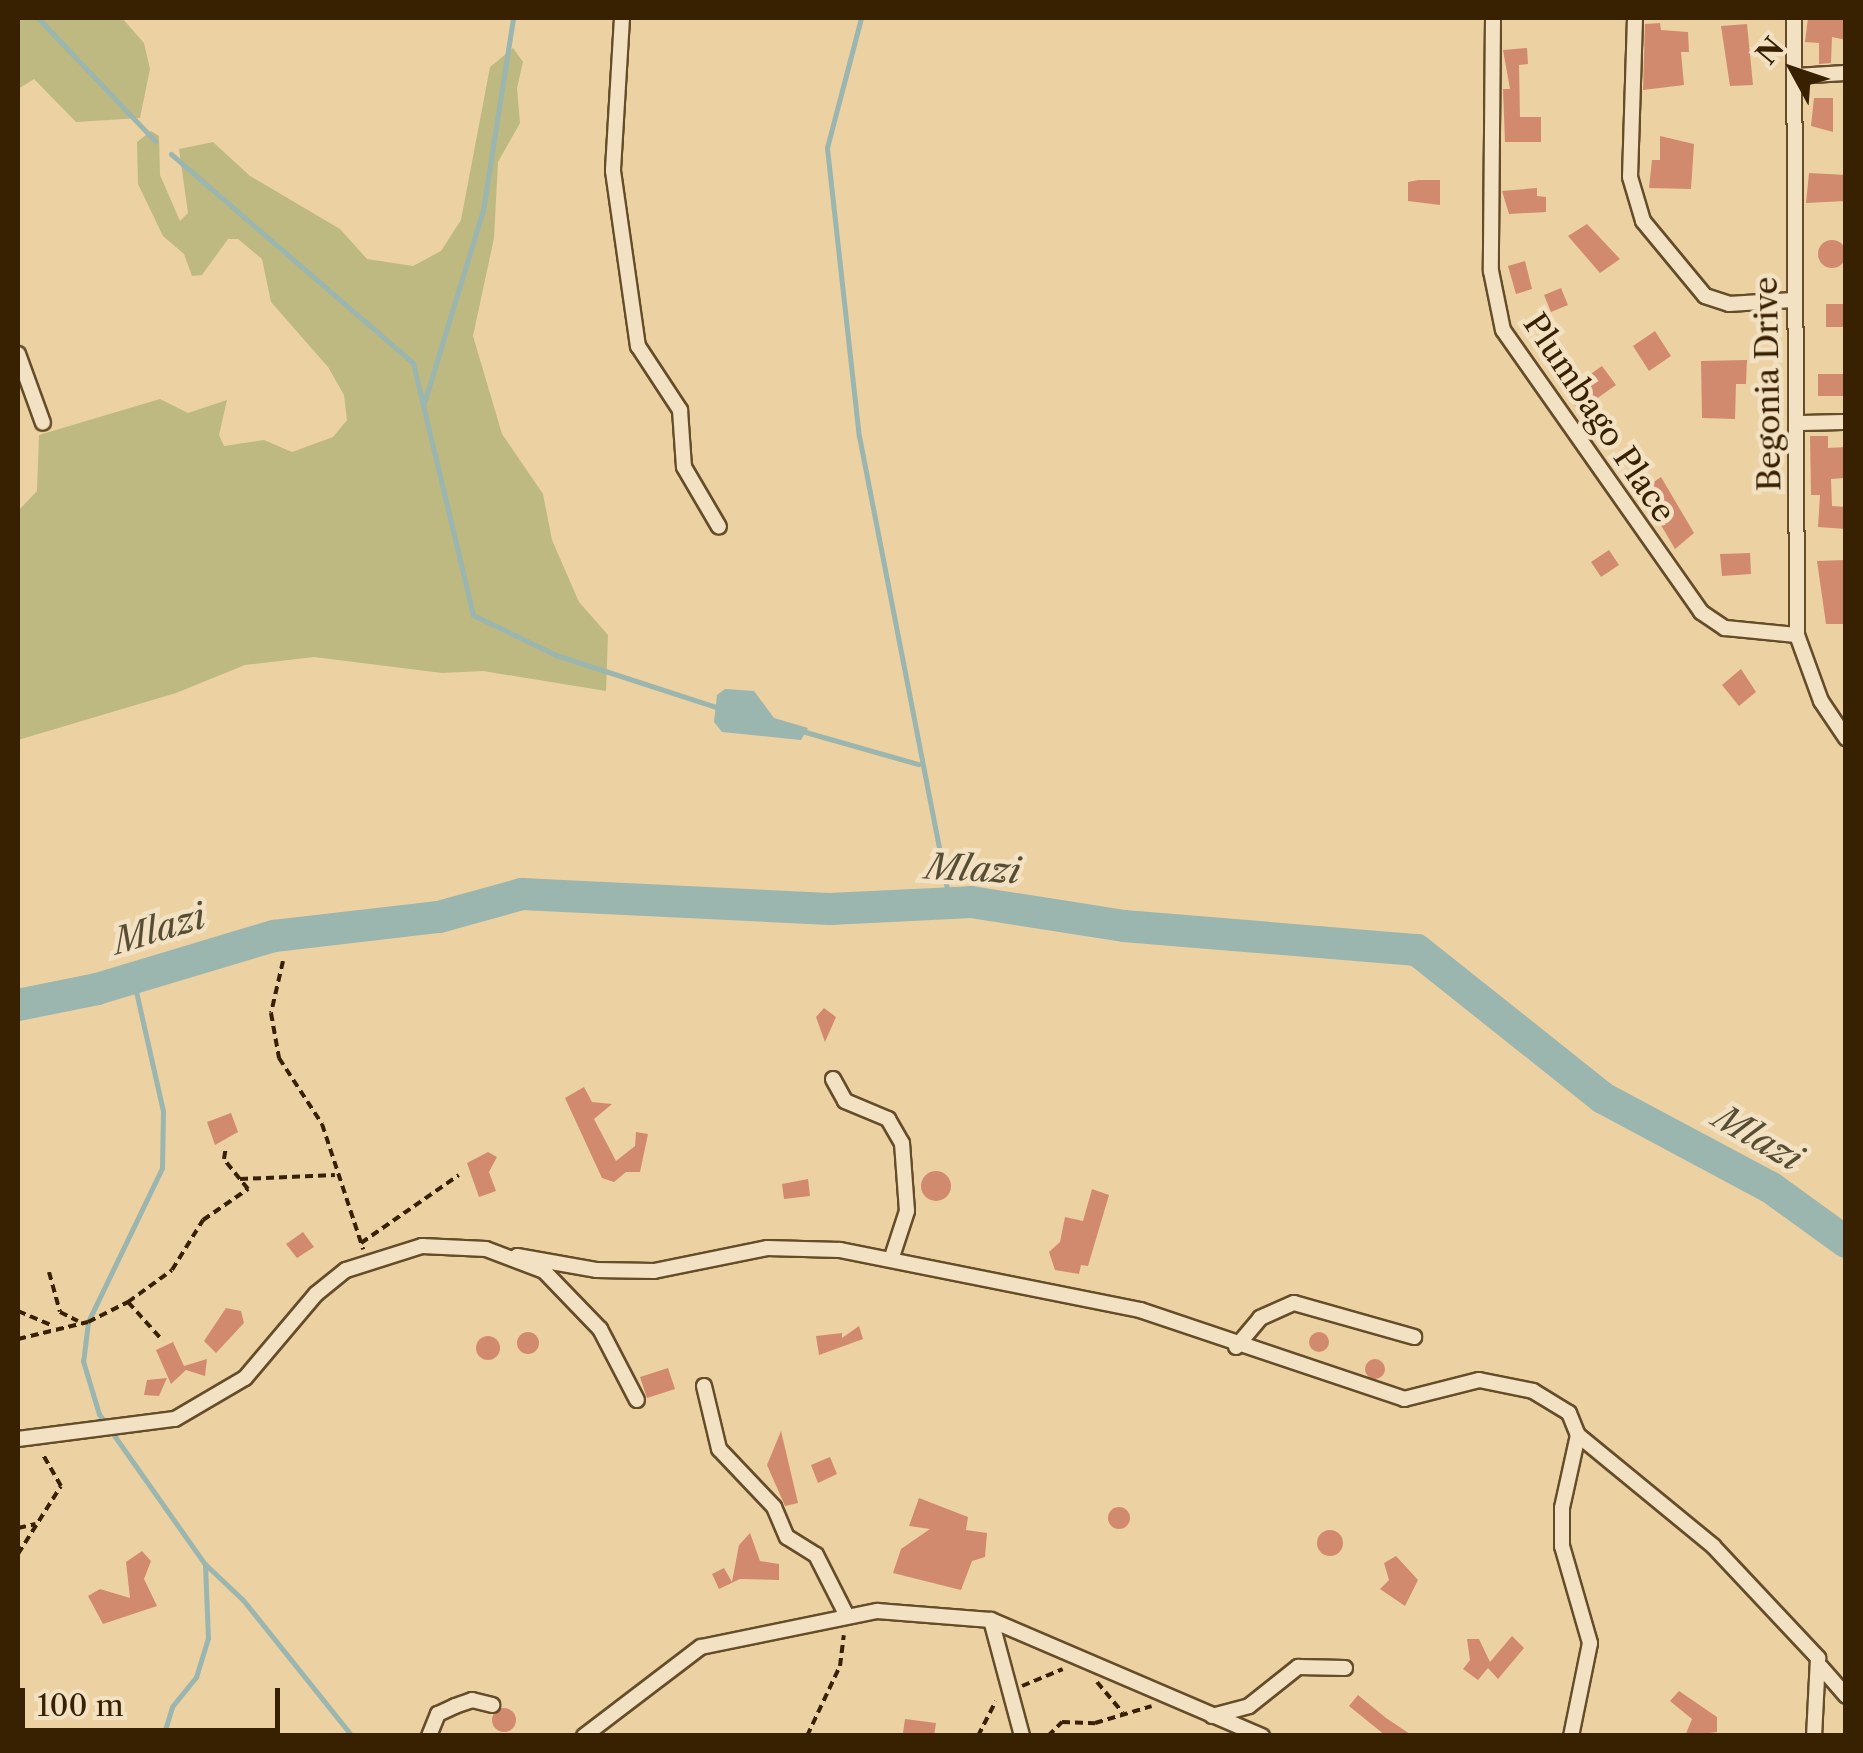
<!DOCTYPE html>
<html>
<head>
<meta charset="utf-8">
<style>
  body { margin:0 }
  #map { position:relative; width:1863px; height:1753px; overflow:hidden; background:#ecd1a3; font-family:"Libre Caslon Text",serif }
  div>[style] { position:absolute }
  .green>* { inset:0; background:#beb981 }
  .water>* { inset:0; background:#9bb5af }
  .stream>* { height:5px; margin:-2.5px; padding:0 2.5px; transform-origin:2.5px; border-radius:2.5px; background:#9bb5af }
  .river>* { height:32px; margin:-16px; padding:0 16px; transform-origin:16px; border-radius:16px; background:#9bb5af }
  .building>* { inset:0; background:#d28a6f }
  .round { border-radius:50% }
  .path>* { height:4px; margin-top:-2px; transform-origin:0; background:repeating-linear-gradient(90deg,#382100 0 8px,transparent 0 13px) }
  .roads { filter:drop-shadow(2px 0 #654d29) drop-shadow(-2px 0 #654d29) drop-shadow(0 2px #654d29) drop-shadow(0 -2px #654d29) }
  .minor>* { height:14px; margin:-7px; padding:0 7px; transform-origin:7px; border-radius:7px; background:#f3e1c3 }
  span { translate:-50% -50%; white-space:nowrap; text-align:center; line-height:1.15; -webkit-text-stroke:9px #f3e1c3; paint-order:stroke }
  .street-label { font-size:32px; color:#382100 }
  .water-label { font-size:35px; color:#564d35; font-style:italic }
  .frame { position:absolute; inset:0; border:20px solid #382100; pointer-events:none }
  .north { position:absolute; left:1743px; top:20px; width:100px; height:100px; -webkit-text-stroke:8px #f3e1c3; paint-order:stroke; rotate:310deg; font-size:28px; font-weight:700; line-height:40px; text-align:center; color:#382100 }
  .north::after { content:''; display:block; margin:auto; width:35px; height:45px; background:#382100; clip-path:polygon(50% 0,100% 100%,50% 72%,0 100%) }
  .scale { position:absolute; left:20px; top:1688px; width:260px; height:45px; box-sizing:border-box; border:5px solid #382100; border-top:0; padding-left:12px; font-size:30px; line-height:35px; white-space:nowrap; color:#382100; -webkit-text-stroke:8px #f3e1c3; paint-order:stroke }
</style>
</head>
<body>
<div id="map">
  <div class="green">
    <i style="clip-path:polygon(18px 18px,122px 18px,144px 43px,150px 69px,140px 118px,76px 122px,34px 79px,18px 89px)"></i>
    <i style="clip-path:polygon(513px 48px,523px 62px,517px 88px,520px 123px,498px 162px,494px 238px,473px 336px,502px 434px,543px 494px,552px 540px,579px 602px,608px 635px,606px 691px,483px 671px,442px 673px,314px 657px,245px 665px,176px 693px,18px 740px,18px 511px,37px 491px,39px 435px,160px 399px,188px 413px,227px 400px,219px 435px,224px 446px,264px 440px,292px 452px,333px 437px,347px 420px,344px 395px,328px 367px,271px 302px,262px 259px,238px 239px,228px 239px,202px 275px,192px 276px,184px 254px,163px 236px,138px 184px,137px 142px,151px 131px,159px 136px,160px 175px,180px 221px,188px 213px,179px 149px,213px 142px,250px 176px,340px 229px,367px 259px,413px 266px,441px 251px,461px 220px,490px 67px)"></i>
  </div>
  <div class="water">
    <i style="clip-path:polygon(725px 689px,754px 691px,774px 718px,808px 728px,801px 740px,722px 732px,714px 722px,717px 695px)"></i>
  </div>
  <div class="stream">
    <i style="left:38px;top:18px;width:170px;rotate:46.4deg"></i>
    <i style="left:861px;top:18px;width:134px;rotate:104.7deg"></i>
    <i style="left:827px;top:148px;width:290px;rotate:83.7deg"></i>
    <i style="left:859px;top:436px;width:476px;rotate:79deg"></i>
    <i style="left:171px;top:154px;width:320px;rotate:40.8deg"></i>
    <i style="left:413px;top:363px;width:259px;rotate:76.6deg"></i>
    <i style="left:473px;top:615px;width:92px;rotate:25.7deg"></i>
    <i style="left:556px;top:655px;width:171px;rotate:18deg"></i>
    <i style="left:424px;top:403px;width:202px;rotate:-73deg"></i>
    <i style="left:483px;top:210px;width:194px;rotate:-81.1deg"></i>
    <i style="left:802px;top:731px;width:121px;rotate:15.9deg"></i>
    <i style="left:133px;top:978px;width:136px;rotate:77.3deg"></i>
    <i style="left:163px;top:1111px;width:57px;rotate:91deg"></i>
    <i style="left:162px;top:1168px;width:171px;rotate:115.7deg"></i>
    <i style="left:88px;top:1322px;width:39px;rotate:97deg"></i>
    <i style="left:83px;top:1361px;width:55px;rotate:73.2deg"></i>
    <i style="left:99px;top:1414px;width:184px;rotate:54.8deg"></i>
    <i style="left:205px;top:1564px;width:74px;rotate:87.7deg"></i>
    <i style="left:208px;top:1638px;width:41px;rotate:107.1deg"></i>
    <i style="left:196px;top:1677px;width:38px;rotate:129deg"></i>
    <i style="left:172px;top:1707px;width:30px;rotate:107deg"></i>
    <i style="left:205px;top:1564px;width:52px;rotate:43.5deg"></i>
    <i style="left:243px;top:1600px;width:174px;rotate:51.3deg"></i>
  </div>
  <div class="river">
    <i style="left:18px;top:1005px;width:81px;rotate:-11.4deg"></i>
    <i style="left:97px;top:989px;width:185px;rotate:-16.7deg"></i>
    <i style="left:274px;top:936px;width:166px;rotate:-6.6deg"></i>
    <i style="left:439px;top:917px;width:86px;rotate:-15.5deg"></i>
    <i style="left:522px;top:894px;width:308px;rotate:2.8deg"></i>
    <i style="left:830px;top:909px;width:141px;rotate:-2.8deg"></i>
    <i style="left:971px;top:902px;width:155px;rotate:8.9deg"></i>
    <i style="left:1124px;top:926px;width:294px;rotate:4.7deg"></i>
    <i style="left:1417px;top:950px;width:238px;rotate:38.5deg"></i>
    <i style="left:1603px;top:1098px;width:189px;rotate:28.1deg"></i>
    <i style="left:1770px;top:1187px;width:94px;rotate:35.9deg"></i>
  </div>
  <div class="building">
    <i style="clip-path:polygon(1808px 18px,1846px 18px,1846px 40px,1832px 37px,1831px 63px,1819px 64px,1819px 43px,1805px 42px)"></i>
    <i style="clip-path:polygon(1660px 23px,1661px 30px,1688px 32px,1689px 52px,1681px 52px,1684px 85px,1643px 90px,1645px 24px)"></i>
    <i style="clip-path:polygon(1747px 24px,1753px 85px,1730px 86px,1721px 26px)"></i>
    <i style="clip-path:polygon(1527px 48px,1528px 64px,1519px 65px,1520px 117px,1541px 117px,1541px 142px,1505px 142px,1503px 89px,1510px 89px,1503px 50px)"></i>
    <i style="clip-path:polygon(1814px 98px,1833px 98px,1833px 132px,1811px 126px)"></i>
    <i style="clip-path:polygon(1660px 136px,1694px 144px,1691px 189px,1649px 188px,1652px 160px,1660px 160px)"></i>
    <i style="clip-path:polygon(1809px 173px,1846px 175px,1846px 201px,1806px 203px)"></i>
    <i style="clip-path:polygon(1418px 180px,1440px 180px,1440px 205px,1408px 201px,1408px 182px)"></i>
    <i style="clip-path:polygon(1537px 188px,1537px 196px,1546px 197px,1546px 212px,1509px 214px,1502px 191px)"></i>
    <i style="clip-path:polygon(1587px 224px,1620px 259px,1600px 273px,1568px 236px)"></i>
    <i class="round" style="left:1818px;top:240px;width:28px;height:28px"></i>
    <i style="clip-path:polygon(1525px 261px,1532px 289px,1516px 294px,1508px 266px)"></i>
    <i style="clip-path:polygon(1561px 288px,1568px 305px,1551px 312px,1544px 295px)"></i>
    <i style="clip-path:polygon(1826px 304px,1846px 304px,1846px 327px,1826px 327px)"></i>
    <i style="clip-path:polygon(1655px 331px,1671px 356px,1649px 371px,1633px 346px)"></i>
    <i style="clip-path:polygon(1747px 360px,1746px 384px,1736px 384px,1735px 419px,1702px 418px,1701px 361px)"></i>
    <i style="clip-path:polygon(1602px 366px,1616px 385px,1579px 411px,1565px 392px)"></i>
    <i style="clip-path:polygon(1818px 374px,1846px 374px,1846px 396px,1818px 396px)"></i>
    <i style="clip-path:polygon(1810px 436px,1828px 436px,1828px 448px,1846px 447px,1846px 478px,1831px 479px,1832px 506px,1846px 507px,1846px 529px,1818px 527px,1820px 495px,1811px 495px)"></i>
    <i style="clip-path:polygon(1661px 477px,1694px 533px,1675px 549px,1641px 491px)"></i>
    <i style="clip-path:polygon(1609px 550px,1619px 565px,1601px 577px,1591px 562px)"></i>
    <i style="clip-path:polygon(1750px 553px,1751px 574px,1722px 576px,1720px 554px)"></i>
    <i style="clip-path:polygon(1845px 560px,1846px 624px,1826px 624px,1817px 561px)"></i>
    <i style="clip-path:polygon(1741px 669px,1756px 692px,1739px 706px,1722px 685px)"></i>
    <i style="clip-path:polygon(824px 1008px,836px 1017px,825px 1042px,816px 1017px)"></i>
    <i style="clip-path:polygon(584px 1087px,592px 1102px,612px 1104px,594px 1119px,616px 1161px,635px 1146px,636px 1132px,648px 1134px,640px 1172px,626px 1172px,614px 1182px,602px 1178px,565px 1098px)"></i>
    <i style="clip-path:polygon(231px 1113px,238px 1132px,215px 1145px,207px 1122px)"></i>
    <i style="clip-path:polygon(488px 1152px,497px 1157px,489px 1172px,496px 1191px,479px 1197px,467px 1163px)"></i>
    <i class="round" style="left:921px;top:1171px;width:30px;height:30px"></i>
    <i style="clip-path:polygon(808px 1179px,810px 1196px,784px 1199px,782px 1184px)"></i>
    <i style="clip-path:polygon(1092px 1189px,1109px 1195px,1088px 1266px,1081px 1265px,1079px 1274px,1055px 1270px,1049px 1252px,1060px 1242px,1065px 1217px,1083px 1221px)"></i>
    <i style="clip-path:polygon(303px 1232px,314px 1247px,297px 1258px,286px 1244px)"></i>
    <i style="clip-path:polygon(226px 1308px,241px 1311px,244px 1323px,216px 1353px,204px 1341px)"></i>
    <i style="clip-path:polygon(859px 1326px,863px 1339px,819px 1355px,816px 1336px,842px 1333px,842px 1338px)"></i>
    <i class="round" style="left:517px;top:1332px;width:22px;height:22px"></i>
    <i class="round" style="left:1309px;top:1332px;width:20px;height:20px"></i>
    <i class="round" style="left:476px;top:1336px;width:24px;height:24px"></i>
    <i style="clip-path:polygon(173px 1342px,184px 1366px,207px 1359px,205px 1376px,186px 1370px,171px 1384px,156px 1350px)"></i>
    <i class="round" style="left:1365px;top:1359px;width:20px;height:20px"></i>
    <i style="clip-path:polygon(668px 1368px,675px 1389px,647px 1398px,640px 1377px)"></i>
    <i style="clip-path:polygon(167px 1378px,159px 1396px,144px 1395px,147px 1380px)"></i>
    <i style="clip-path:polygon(781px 1431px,798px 1503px,785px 1506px,767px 1465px)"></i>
    <i style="clip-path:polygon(830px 1457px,837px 1474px,818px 1483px,811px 1465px)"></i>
    <i style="clip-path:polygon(919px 1498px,968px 1517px,966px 1530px,987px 1533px,985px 1557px,972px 1561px,961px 1590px,893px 1573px,901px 1549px,930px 1529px,909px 1526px)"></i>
    <i class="round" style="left:1108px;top:1507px;width:22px;height:22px"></i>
    <i class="round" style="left:1317px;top:1530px;width:26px;height:26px"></i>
    <i style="clip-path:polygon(750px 1533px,760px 1561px,779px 1564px,779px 1580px,740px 1579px,719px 1589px,712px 1574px,724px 1568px,732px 1582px,739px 1545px)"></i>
    <i style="clip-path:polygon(142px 1551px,151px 1561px,144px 1579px,157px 1606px,103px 1624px,88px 1596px,100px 1589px,130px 1598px,126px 1562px)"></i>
    <i style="clip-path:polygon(1396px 1556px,1418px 1580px,1405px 1606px,1380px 1589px,1389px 1580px,1384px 1563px)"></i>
    <i style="clip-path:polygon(1512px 1636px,1524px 1648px,1498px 1679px,1488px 1668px,1478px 1680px,1463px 1669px,1470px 1660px,1467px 1639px,1479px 1639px,1490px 1662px)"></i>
    <i style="clip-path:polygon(1679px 1691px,1717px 1717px,1717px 1732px,1685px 1736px,1692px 1719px,1670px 1701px)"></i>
    <i style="clip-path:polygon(1358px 1695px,1386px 1718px,1413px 1736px,1386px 1736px,1349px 1706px)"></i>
    <i class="round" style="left:492px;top:1708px;width:24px;height:24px"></i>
    <i style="clip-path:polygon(905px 1719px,936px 1723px,934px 1736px,903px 1733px)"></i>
  </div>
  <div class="path">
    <i style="left:283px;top:961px;width:53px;rotate:103deg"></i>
    <i style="left:271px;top:1013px;width:46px;rotate:79.9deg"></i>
    <i style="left:279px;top:1058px;width:79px;rotate:56.9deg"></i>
    <i style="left:322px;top:1124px;width:132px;rotate:71.8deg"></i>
    <i style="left:240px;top:1179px;width:95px;rotate:-2.4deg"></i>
    <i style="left:361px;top:1243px;width:119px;rotate:-34.8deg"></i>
    <i style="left:49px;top:1272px;width:41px;rotate:74.6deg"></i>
    <i style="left:60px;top:1312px;width:20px;rotate:27deg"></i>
    <i style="left:128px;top:1302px;width:54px;rotate:-36deg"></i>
    <i style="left:172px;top:1270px;width:59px;rotate:-58.2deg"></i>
    <i style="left:203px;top:1220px;width:55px;rotate:-34.6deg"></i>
    <i style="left:248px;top:1189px;width:38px;rotate:-129deg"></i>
    <i style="left:224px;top:1159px;width:13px;rotate:-81deg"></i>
    <i style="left:18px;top:1311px;width:38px;rotate:23deg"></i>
    <i style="left:18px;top:1339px;width:72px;rotate:-13.7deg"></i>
    <i style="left:88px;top:1322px;width:45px;rotate:-26.6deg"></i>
    <i style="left:128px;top:1302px;width:52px;rotate:48.1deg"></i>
    <i style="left:18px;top:1528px;width:18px;rotate:-13deg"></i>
    <i style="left:18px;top:1554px;width:80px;rotate:-57.7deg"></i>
    <i style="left:61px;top:1486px;width:38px;rotate:-120deg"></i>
    <i style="left:1097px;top:1682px;width:40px;rotate:50deg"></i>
    <i style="left:1022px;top:1686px;width:44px;rotate:-22.5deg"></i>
    <i style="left:807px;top:1736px;width:77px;rotate:-64.8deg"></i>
    <i style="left:840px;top:1666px;width:31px;rotate:-83deg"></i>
    <i style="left:978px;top:1736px;width:39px;rotate:-63deg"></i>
    <i style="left:1048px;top:1736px;width:20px;rotate:-45deg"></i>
    <i style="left:1062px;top:1722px;width:33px;rotate:2deg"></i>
    <i style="left:1095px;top:1723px;width:59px;rotate:-16.6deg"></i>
  </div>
  <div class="roads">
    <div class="minor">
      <i style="left:622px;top:18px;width:153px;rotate:93.4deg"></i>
      <i style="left:613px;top:171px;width:177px;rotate:81.9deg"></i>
      <i style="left:638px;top:346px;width:77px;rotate:56.7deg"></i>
      <i style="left:680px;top:410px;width:57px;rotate:86deg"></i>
      <i style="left:684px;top:467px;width:69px;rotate:59.7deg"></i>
      <i style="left:1493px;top:18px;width:253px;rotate:90.5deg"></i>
      <i style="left:1491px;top:271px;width:60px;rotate:78.5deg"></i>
      <i style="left:1503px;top:330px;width:345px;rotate:54.9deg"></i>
      <i style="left:1701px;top:612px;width:29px;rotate:34deg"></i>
      <i style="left:1725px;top:628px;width:72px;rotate:5.6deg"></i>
      <i style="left:1635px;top:18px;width:159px;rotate:91.8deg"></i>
      <i style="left:1630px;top:177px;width:46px;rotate:73.5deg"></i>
      <i style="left:1643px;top:221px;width:97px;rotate:50.4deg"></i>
      <i style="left:1705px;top:296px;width:25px;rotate:18deg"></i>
      <i style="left:1729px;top:304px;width:64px;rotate:-3.6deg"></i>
      <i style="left:1794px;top:18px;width:617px;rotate:89.72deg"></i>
      <i style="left:1797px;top:635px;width:70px;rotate:70deg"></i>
      <i style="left:1821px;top:701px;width:45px;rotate:56deg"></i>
      <i style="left:1795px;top:76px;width:51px;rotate:-3.4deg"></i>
      <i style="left:18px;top:354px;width:73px;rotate:70.1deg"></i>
      <i style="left:1799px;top:423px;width:47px;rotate:-1.2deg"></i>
      <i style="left:833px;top:1079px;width:25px;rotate:61deg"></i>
      <i style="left:845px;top:1101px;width:47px;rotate:22.7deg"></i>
      <i style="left:888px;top:1119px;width:28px;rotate:60deg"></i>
      <i style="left:902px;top:1143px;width:68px;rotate:85.8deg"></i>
      <i style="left:907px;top:1211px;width:48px;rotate:108.1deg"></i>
      <i style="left:517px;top:1256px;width:80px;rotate:10deg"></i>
      <i style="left:596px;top:1270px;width:58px;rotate:1deg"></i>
      <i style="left:654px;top:1271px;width:115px;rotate:-11.5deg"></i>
      <i style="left:767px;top:1248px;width:73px;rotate:1.6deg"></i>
      <i style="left:840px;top:1250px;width:306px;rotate:11.3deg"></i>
      <i style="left:1140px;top:1310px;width:279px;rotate:18.6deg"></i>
      <i style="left:1404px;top:1399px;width:77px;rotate:-14.2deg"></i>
      <i style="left:1479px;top:1380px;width:55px;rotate:11.5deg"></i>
      <i style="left:1533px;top:1391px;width:42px;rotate:31.4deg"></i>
      <i style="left:1569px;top:1413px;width:24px;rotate:68deg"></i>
      <i style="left:1578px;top:1435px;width:75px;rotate:102.4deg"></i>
      <i style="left:1562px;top:1508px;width:38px;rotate:90deg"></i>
      <i style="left:1562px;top:1546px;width:101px;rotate:73.9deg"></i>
      <i style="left:1590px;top:1643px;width:95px;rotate:101.5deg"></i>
      <i style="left:1236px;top:1347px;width:38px;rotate:-50deg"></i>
      <i style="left:1260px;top:1318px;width:37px;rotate:-24deg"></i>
      <i style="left:1294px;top:1303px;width:125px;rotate:15.8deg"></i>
      <i style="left:704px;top:1386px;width:65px;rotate:76.6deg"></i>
      <i style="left:719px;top:1449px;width:80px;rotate:46.5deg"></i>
      <i style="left:774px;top:1507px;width:33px;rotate:67deg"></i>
      <i style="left:787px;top:1537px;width:34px;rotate:32deg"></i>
      <i style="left:816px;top:1555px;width:68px;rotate:63.1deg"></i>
      <i style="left:1578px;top:1435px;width:175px;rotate:39.4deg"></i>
      <i style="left:1713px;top:1546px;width:154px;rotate:46.8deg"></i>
      <i style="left:1818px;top:1658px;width:78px;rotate:92.9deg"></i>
      <i style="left:18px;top:1439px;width:158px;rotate:-7.3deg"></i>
      <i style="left:175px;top:1419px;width:81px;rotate:-30.4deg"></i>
      <i style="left:245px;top:1378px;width:110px;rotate:-49.8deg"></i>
      <i style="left:316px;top:1294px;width:38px;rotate:-39deg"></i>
      <i style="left:346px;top:1270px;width:80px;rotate:-17.5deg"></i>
      <i style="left:422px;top:1246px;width:64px;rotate:2.7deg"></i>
      <i style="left:486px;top:1249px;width:62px;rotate:20.8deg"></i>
      <i style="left:544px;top:1271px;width:81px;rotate:46deg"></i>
      <i style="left:600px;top:1329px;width:80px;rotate:62.5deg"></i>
      <i style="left:991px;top:1620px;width:120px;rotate:75deg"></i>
      <i style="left:1821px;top:1667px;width:38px;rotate:49deg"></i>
      <i style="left:1212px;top:1716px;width:38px;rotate:-15deg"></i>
      <i style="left:1249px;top:1706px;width:63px;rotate:-38.5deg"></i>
      <i style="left:1298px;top:1667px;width:47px;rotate:1.2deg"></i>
      <i style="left:429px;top:1736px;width:24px;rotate:-68deg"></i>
      <i style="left:438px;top:1714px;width:19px;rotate:-25deg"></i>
      <i style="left:455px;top:1706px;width:18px;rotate:-19deg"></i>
      <i style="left:472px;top:1700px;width:21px;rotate:14deg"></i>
      <i style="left:584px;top:1736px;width:147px;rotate:-37.3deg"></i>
      <i style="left:701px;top:1647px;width:180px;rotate:-11.6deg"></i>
      <i style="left:877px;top:1611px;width:114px;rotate:4.5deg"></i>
      <i style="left:991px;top:1620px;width:295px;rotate:23.2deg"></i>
    </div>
  </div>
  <div class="street-label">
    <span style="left:1768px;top:384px;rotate:-91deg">Begonia Drive</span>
    <span style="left:1599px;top:418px;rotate:56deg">Plumbago Place</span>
  </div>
  <div class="water-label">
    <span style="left:973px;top:869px;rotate:3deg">Mlazi</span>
    <span style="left:159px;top:929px;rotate:-17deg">Mlazi</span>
    <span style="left:1758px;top:1138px;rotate:30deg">Mlazi</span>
  </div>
  <div class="frame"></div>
  <div class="north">N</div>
  <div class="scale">100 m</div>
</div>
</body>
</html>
